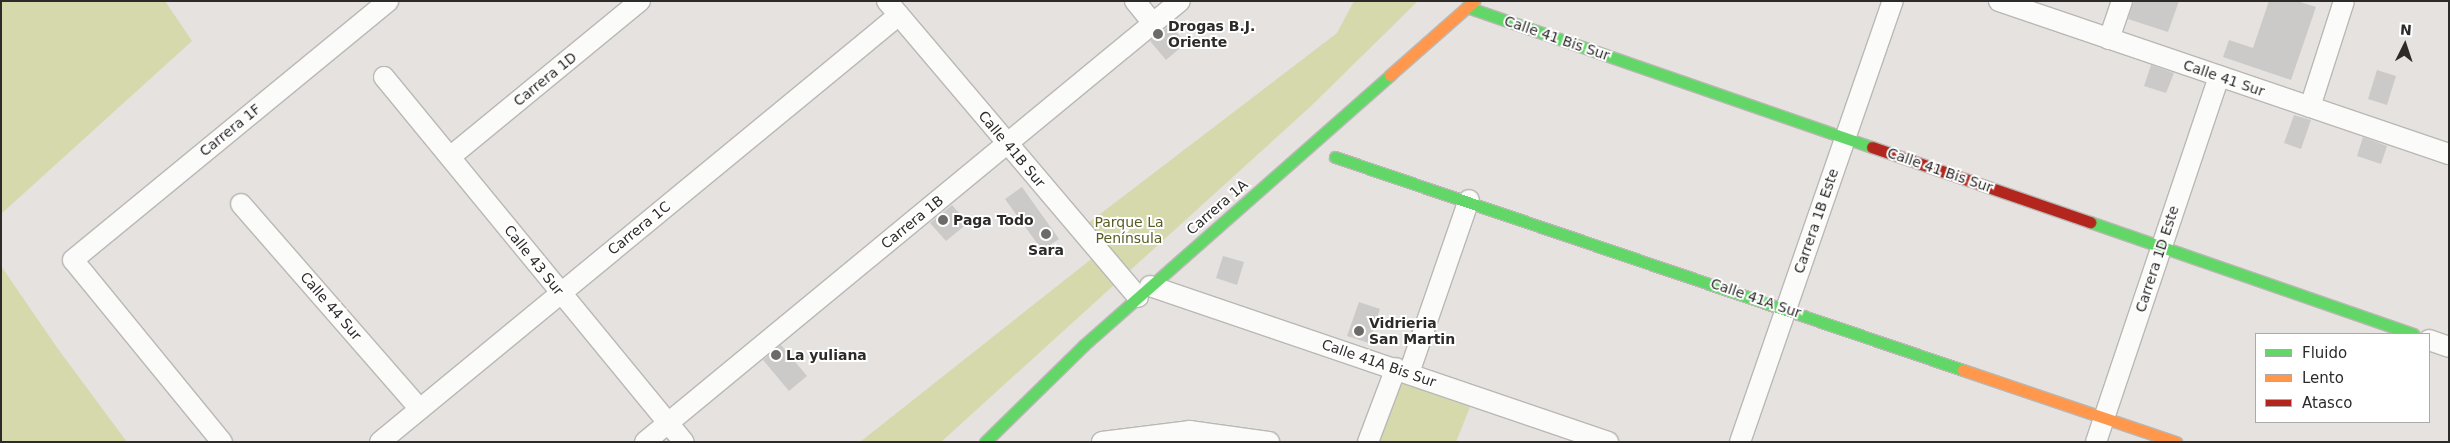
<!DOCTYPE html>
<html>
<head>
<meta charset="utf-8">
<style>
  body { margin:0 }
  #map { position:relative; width:2450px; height:443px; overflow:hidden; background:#e5e2df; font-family:"DejaVu Sans",sans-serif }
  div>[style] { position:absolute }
  .green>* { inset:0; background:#d6d9ac }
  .building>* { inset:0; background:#cccac8 }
  .roads { filter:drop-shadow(1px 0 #bab8b5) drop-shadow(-1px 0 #bab8b5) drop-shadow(0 1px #bab8b5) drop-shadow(0 -1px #bab8b5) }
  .street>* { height:20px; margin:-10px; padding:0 10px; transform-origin:10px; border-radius:10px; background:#fbfbfa }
  .fast>* { height:11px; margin:-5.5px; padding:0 5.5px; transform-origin:5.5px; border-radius:5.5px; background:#63d668 }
  .slow>* { height:11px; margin:-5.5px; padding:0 5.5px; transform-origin:5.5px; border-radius:5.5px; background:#ff974d }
  .jam>* { height:11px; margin:-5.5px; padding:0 5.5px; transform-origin:5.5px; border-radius:5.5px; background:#b3261e }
  .dots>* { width:14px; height:14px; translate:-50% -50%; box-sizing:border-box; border:2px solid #fff; border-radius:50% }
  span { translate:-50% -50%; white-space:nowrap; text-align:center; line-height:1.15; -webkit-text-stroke:4px #fff; paint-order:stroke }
  .poi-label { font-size:14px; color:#2d2b2a; font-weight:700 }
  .left { translate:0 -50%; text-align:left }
  .street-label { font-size:14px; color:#2d2b2a }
  .park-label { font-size:14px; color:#585c23 }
  .frame { position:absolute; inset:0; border:2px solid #2d2b2a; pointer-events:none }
  .legend { position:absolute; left:2255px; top:333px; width:175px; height:90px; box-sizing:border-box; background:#fff; border:1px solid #abaaaa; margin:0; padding:6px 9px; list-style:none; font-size:15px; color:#2d2b2a }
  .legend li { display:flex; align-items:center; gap:10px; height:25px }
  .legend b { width:25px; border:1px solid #abaaaa }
  .north { position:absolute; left:2380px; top:20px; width:50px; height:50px; -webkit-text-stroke:4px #fff; paint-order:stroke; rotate:4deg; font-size:14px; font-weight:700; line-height:20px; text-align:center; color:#2d2b2a }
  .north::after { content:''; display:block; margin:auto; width:18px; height:22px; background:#2d2b2a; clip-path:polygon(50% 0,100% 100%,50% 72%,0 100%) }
</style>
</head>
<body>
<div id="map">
  <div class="green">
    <i style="clip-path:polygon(1px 1px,165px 1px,192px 41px,1px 214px)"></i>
    <i style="clip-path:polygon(1354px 1px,1418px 1px,1310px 107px,941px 442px,860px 442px,1104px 249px,1087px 224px,1337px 33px)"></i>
    <i style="clip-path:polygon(1px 266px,58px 349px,127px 442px,1px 442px)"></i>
    <i style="clip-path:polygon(1400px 382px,1470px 407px,1456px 442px,1377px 442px)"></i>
  </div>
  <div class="building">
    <i style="clip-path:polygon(2134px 1px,2179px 1px,2168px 32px,2128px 19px)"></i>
    <i style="clip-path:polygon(2269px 1px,2297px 1px,2316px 7px,2291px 80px,2223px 57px,2229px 40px,2253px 48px)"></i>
    <i style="clip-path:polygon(1170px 25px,1186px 43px,1166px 60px,1150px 41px)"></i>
    <i style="clip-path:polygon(2151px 65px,2174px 73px,2166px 93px,2144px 86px)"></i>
    <i style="clip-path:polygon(2377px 70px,2396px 76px,2387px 105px,2368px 99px)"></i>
    <i style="clip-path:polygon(2294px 115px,2311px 120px,2301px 149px,2284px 143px)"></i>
    <i style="clip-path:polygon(2363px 137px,2387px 146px,2381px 164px,2357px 156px)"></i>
    <i style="clip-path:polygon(1022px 187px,1059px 239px,1042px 250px,1005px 199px)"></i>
    <i style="clip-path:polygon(952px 205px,968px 223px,946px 241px,930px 223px)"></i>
    <i style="clip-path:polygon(1223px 256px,1244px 262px,1237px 285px,1216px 278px)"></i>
    <i style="clip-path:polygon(1359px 302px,1380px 309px,1369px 343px,1347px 336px)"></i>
    <i style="clip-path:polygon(781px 345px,807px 376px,789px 391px,763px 360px)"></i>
  </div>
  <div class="roads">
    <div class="street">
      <i style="left:887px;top:1px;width:388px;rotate:49.7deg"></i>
      <i style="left:1135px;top:1px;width:28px;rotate:51deg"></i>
      <i style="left:1999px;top:1px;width:475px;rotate:18.8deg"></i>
      <i style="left:2109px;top:39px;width:40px;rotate:-71.1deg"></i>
      <i style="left:384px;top:77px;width:472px;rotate:50.6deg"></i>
      <i style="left:2310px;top:107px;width:111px;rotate:-72.2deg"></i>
      <i style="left:450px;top:157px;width:246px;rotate:-39.4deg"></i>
      <i style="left:241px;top:204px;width:272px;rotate:48.9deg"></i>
      <i style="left:1150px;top:286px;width:484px;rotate:18.8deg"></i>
      <i style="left:2429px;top:340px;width:21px;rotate:19deg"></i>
      <i style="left:1409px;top:373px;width:183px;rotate:-70.9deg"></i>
      <i style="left:222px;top:442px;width:235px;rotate:-129.3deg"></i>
      <i style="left:73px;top:260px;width:408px;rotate:-39.4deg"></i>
      <i style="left:380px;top:442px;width:672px;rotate:-39.45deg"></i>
      <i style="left:645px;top:442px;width:693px;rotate:-39.5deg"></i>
      <i style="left:1102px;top:442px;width:89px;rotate:-7.1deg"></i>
      <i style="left:1190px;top:431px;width:80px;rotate:7.9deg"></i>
      <i style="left:1368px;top:442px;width:79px;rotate:-69.3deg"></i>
      <i style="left:1740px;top:442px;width:467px;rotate:-70.9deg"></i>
      <i style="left:2096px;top:442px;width:386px;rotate:-71.4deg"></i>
    </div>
    <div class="fast">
      <i style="left:1467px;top:7px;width:429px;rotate:19.1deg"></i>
      <i style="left:1335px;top:157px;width:663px;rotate:18.74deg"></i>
      <i style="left:2090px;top:222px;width:342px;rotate:19.1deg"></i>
      <i style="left:985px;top:442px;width:139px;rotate:-44.4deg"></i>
      <i style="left:1084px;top:345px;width:408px;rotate:-41.4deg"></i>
    </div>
    <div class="slow">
      <i style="left:1390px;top:75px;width:112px;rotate:-41.4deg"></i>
      <i style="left:1963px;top:370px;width:225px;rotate:18.7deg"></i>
    </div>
    <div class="jam">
      <i style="left:1872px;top:147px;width:231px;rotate:19deg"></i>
    </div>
  </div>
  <div class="dots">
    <i style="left:1158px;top:34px;background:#6d6b69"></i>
    <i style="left:943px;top:220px;background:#6d6b69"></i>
    <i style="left:1046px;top:234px;background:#6d6b69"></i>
    <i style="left:1359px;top:331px;background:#6d6b69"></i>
    <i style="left:776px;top:355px;background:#6d6b69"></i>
  </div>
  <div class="poi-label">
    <span class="left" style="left:1168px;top:34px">Drogas B.J.<br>Oriente</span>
    <span class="left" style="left:953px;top:220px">Paga Todo</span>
    <span style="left:1046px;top:250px">Sara</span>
    <span class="left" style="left:1369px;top:331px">Vidrieria<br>San Martin</span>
    <span class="left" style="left:786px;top:355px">La yuliana</span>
  </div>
  <div class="street-label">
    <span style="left:1557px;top:38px;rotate:19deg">Calle 41 Bis Sur</span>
    <span style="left:2224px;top:78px;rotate:19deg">Calle 41 Sur</span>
    <span style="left:545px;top:79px;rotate:-39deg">Carrera 1D</span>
    <span style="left:230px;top:130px;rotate:-39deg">Carrera 1F</span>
    <span style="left:1012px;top:149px;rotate:50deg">Calle 41B Sur</span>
    <span style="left:1940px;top:170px;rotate:19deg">Calle 41 Bis Sur</span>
    <span style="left:1217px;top:207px;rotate:-41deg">Carrera 1A</span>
    <span style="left:1816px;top:221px;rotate:-71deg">Carrera 1B Este</span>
    <span style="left:912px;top:222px;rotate:-39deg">Carrera 1B</span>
    <span style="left:639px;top:228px;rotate:-39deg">Carrera 1C</span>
    <span style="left:2157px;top:259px;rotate:-72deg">Carrera 1D Este</span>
    <span style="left:534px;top:260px;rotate:51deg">Calle 43 Sur</span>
    <span style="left:1756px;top:298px;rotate:19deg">Calle 41A Sur</span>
    <span style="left:331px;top:306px;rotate:49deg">Calle 44 Sur</span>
    <span style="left:1379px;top:363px;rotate:19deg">Calle 41A Bis Sur</span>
  </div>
  <div class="park-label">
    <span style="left:1129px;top:230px">Parque La<br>Península</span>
  </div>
  <div class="frame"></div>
  <ul class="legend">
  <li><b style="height:6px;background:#63d668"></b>Fluido</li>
  <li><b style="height:6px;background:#ff974d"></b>Lento</li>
  <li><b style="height:6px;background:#b3261e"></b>Atasco</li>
  </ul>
  <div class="north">N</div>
</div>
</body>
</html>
